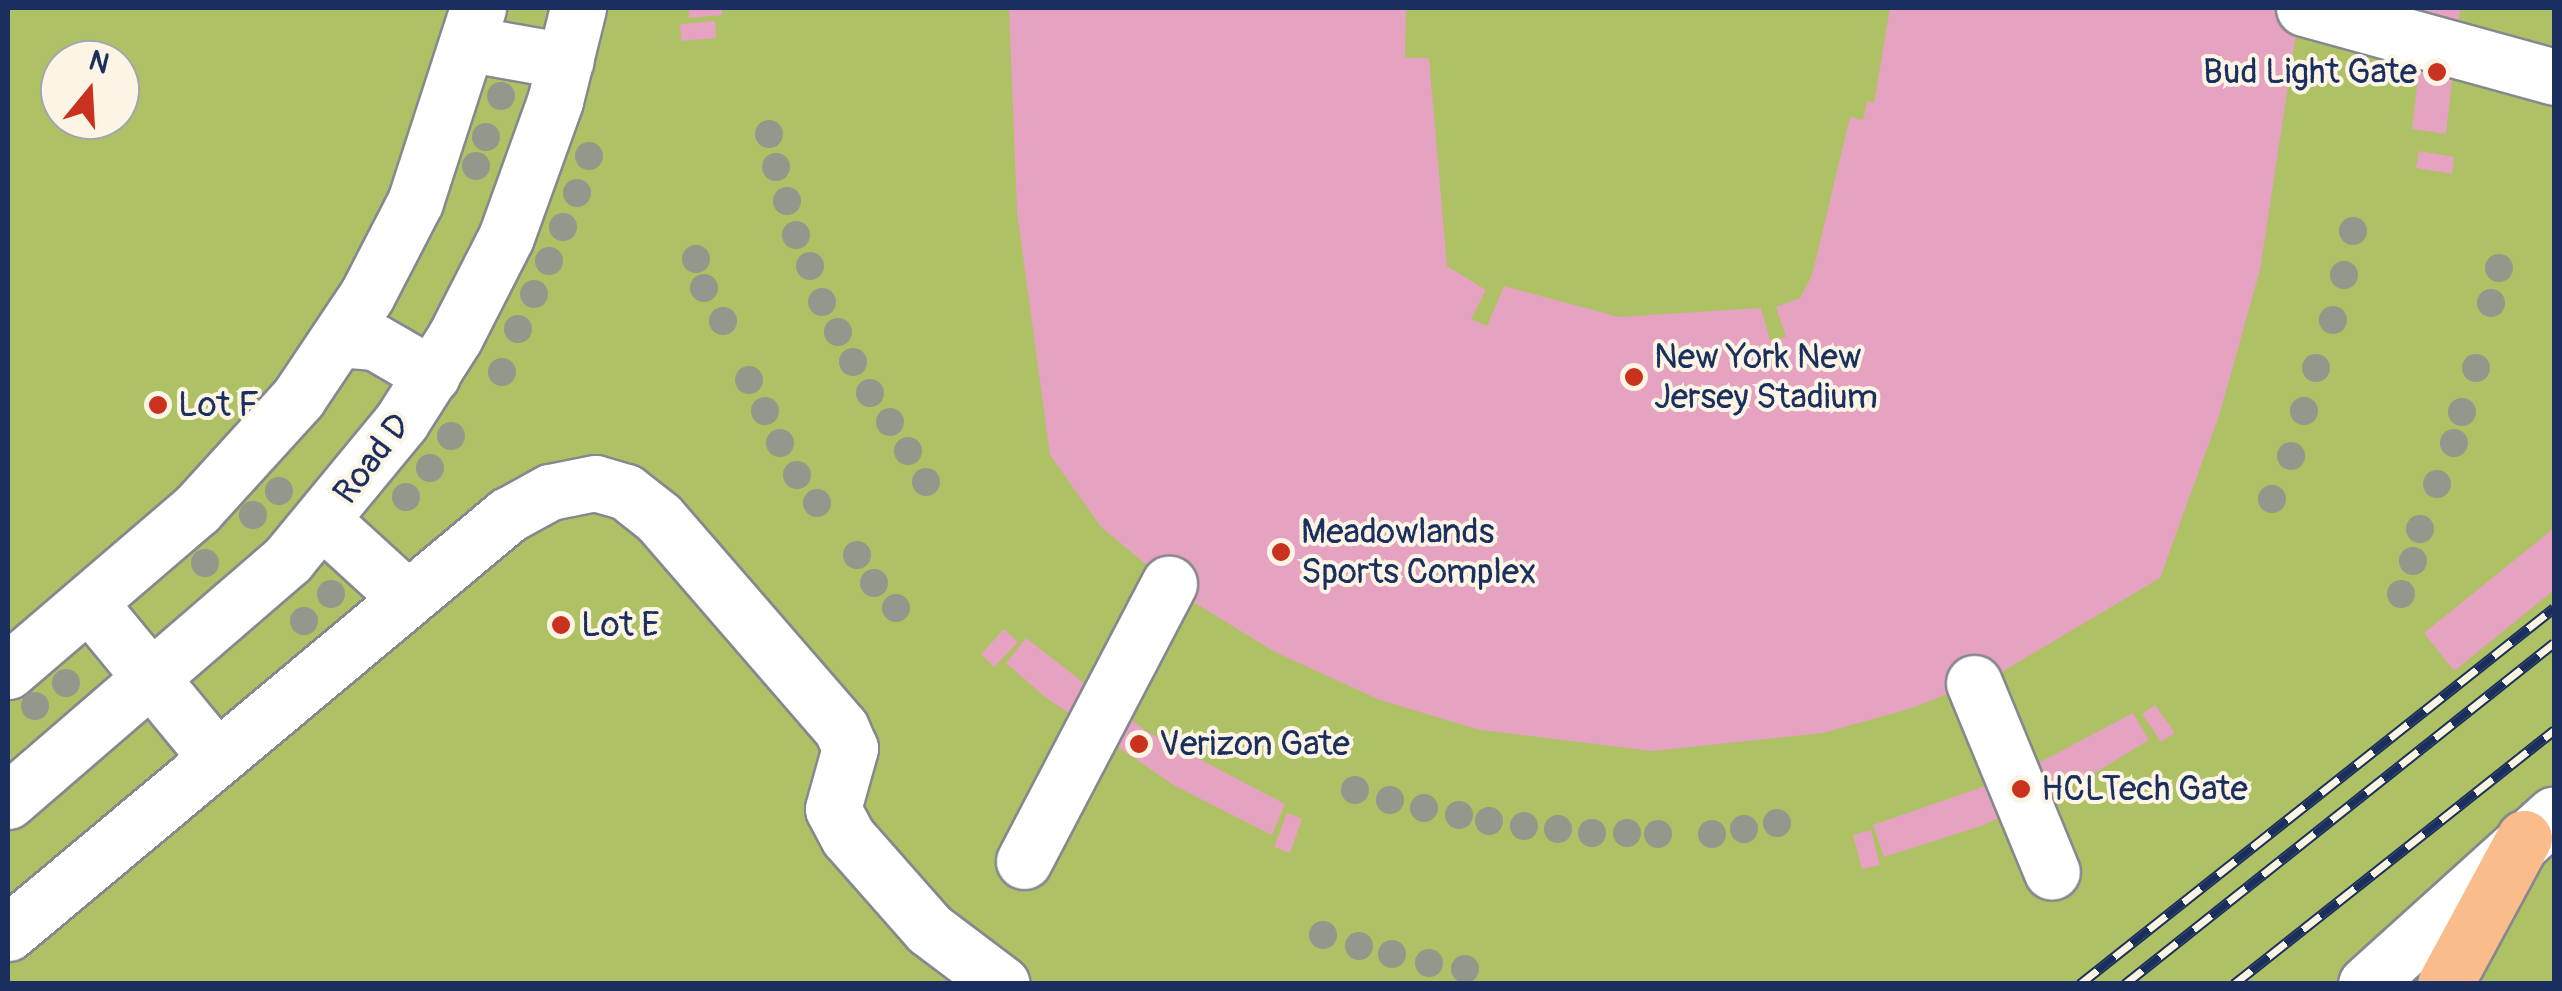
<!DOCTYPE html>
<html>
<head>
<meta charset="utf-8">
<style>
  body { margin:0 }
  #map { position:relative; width:2562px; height:991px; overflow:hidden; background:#f1e1c2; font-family:Pangolin,sans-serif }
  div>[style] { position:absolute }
  .green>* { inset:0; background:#aec164 }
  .building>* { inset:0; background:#e5a2c1 }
  .roads { filter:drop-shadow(2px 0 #868890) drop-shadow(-2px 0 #868890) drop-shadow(0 2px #868890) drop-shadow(0 -2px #868890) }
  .minor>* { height:55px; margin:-27.5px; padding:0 27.5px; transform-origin:27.5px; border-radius:27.5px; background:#fff }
  .highway>* { height:55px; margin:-27.5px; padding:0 27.5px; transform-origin:27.5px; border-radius:27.5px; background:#f9bc8a }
  .rail>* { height:11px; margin-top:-5.5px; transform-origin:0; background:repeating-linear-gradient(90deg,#fcf5e5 0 22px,#1b2f5e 0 44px); box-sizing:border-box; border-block:2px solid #1b2f5e }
  .trees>* { width:28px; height:28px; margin:-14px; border-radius:50%; background:#94978c }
  .dots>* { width:28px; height:28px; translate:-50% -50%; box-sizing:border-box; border:5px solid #fcf5e5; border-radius:50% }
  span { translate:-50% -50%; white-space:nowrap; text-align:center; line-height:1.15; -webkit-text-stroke:8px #fcf5e5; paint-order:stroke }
  .poi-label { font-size:35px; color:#1b2f5e }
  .right { translate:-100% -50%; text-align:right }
  .left { translate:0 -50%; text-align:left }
  .street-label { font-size:35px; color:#1b2f5e }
  .frame { position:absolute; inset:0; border:10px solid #1b2f5e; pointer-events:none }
  .north { position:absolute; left:40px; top:40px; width:100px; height:100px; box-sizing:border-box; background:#fcf5e5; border:2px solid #a2a6af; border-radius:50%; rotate:18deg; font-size:28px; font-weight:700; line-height:40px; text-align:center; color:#1b2f5e }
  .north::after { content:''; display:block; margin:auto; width:35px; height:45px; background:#c8321e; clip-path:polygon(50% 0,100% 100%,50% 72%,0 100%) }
</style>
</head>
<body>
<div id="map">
  <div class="green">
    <i style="clip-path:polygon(evenodd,8px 8px,2554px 8px,2554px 983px,8px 983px,8px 8px,60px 60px,120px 60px,120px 120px,60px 120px,60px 60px)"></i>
  </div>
  <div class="building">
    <i style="clip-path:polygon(689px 8px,722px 8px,722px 15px,689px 18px)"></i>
    <i style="clip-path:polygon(1009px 8px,1406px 8px,1405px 58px,1429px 58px,1447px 266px,1486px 290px,1471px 319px,1487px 326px,1504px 286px,1619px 317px,1761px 308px,1770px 340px,1786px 337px,1776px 307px,1800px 298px,1812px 275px,1850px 117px,1863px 120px,1867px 101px,1874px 103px,1890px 8px,2300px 8px,2260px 270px,2219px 416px,2160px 578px,2000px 673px,1912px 708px,1823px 733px,1652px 751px,1480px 730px,1380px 700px,1275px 652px,1187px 598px,1102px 528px,1050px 455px,1017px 212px)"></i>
    <i style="clip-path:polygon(2426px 8px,2460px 8px,2446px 134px,2412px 129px)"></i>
    <i style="clip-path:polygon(715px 21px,716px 38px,681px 41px,680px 24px)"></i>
    <i style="clip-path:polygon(2419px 151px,2454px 157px,2452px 174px,2416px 168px)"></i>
    <i style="clip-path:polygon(2554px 528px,2554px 590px,2454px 671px,2424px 633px)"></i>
    <i style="clip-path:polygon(1004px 629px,1018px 642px,994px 667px,981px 654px)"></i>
    <i style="clip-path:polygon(1026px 638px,1146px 731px,1285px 804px,1272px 835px,1175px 786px,1045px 697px,1006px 663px)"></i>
    <i style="clip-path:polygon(2155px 705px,2175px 733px,2161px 742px,2142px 714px)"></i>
    <i style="clip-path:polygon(2133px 713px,2149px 740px,2090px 776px,1981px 826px,1884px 857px,1873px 825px,2014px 776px)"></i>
    <i style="clip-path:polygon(1287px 813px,1302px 819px,1290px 853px,1274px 847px)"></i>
    <i style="clip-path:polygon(1871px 830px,1880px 865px,1862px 869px,1853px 835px)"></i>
  </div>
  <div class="roads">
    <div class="minor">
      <i style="left:2304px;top:8px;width:259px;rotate:15.4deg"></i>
      <i style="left:470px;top:44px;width:97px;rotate:10deg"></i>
      <i style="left:338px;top:339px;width:37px;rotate:5deg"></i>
      <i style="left:375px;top:342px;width:66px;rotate:30.1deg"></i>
      <i style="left:324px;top:522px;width:110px;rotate:42.4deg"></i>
      <i style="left:89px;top:603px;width:200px;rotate:50.5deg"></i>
      <i style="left:8px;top:671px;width:249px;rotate:-40.6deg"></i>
      <i style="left:197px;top:509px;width:150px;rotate:-47.7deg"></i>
      <i style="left:298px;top:398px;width:124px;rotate:-56.2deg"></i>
      <i style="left:367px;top:295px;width:105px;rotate:-62.7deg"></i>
      <i style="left:415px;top:202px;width:204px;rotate:-72deg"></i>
      <i style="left:1974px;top:683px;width:204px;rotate:67.6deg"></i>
      <i style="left:8px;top:801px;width:370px;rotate:-40.8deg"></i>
      <i style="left:288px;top:559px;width:178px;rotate:-50.5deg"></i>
      <i style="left:401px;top:422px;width:101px;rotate:-57.6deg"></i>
      <i style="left:455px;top:337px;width:112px;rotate:-63deg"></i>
      <i style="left:506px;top:237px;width:145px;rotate:-70.2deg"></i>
      <i style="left:555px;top:101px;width:96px;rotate:-76.1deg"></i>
      <i style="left:1024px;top:861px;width:313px;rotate:-62.4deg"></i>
      <i style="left:8px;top:933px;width:652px;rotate:-39.9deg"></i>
      <i style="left:508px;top:515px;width:48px;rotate:-28.7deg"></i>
      <i style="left:550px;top:492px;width:46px;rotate:-11.3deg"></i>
      <i style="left:595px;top:483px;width:32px;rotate:16deg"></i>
      <i style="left:626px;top:492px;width:42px;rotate:38.2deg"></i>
      <i style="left:659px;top:518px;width:278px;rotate:49.1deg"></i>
      <i style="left:841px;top:728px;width:22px;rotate:66deg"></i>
      <i style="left:850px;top:748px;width:63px;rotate:105.6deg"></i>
      <i style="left:833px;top:809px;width:32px;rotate:62deg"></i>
      <i style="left:848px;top:837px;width:123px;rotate:48.6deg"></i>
      <i style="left:929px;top:929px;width:91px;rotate:37deg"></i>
      <i style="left:2366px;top:984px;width:253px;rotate:-42.1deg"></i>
    </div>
    <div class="highway">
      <i style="left:2445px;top:984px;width:166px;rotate:-61.6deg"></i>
    </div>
  </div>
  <div class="rail">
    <i style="left:2080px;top:984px;width:605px;rotate:-38.42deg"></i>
    <i style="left:2125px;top:984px;width:548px;rotate:-38.48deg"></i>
    <i style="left:2234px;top:984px;width:409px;rotate:-38.4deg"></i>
  </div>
  <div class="trees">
    <i style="left:501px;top:96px"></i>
    <i style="left:769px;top:134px"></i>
    <i style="left:486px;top:137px"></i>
    <i style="left:589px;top:156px"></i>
    <i style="left:476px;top:166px"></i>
    <i style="left:776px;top:167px"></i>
    <i style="left:577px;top:193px"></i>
    <i style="left:787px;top:201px"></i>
    <i style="left:563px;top:227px"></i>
    <i style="left:2353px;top:231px"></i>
    <i style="left:796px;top:235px"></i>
    <i style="left:696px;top:259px"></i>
    <i style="left:549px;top:261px"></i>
    <i style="left:810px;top:266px"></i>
    <i style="left:2499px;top:268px"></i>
    <i style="left:2344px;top:275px"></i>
    <i style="left:704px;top:288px"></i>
    <i style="left:534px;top:294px"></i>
    <i style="left:822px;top:302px"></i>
    <i style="left:2491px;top:303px"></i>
    <i style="left:2333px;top:320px"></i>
    <i style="left:723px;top:321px"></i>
    <i style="left:518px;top:329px"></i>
    <i style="left:838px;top:332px"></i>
    <i style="left:853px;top:362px"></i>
    <i style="left:2316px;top:368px"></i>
    <i style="left:2476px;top:368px"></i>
    <i style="left:502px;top:372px"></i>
    <i style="left:749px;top:380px"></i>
    <i style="left:870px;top:393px"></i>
    <i style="left:765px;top:411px"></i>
    <i style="left:2304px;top:411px"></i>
    <i style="left:2462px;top:412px"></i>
    <i style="left:890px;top:422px"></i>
    <i style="left:451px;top:436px"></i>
    <i style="left:780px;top:443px"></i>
    <i style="left:2454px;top:443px"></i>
    <i style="left:908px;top:451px"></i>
    <i style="left:2291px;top:456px"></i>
    <i style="left:430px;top:468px"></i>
    <i style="left:797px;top:475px"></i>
    <i style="left:926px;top:482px"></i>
    <i style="left:2437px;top:484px"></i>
    <i style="left:279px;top:491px"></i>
    <i style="left:406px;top:497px"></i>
    <i style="left:2272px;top:499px"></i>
    <i style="left:817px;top:503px"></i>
    <i style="left:253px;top:515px"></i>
    <i style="left:2420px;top:529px"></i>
    <i style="left:857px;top:555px"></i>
    <i style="left:2413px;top:561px"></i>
    <i style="left:205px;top:563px"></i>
    <i style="left:874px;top:583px"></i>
    <i style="left:331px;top:594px"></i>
    <i style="left:2401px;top:594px"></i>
    <i style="left:896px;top:608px"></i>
    <i style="left:304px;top:621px"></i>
    <i style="left:66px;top:683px"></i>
    <i style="left:35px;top:706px"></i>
    <i style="left:1355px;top:790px"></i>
    <i style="left:1390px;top:800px"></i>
    <i style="left:1424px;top:808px"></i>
    <i style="left:1459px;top:815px"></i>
    <i style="left:1489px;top:821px"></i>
    <i style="left:1777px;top:823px"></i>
    <i style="left:1524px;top:826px"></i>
    <i style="left:1558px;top:829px"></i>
    <i style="left:1744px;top:829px"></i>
    <i style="left:1592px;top:833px"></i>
    <i style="left:1627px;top:833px"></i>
    <i style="left:1658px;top:834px"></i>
    <i style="left:1712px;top:834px"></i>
    <i style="left:1323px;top:935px"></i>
    <i style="left:1359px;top:946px"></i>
    <i style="left:1392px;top:954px"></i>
    <i style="left:1429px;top:963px"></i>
    <i style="left:1465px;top:969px"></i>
  </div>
  <div class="dots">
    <i style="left:2437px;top:72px;background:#c8321e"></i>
    <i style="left:1634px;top:377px;background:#c8321e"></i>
    <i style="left:158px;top:405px;background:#c8321e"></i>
    <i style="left:1281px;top:552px;background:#c8321e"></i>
    <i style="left:561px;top:625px;background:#c8321e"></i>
    <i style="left:1139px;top:744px;background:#c8321e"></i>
    <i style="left:2021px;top:789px;background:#c8321e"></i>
  </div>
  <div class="poi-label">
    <span class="right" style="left:2417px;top:72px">Bud Light Gate</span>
    <span class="left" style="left:1654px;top:377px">New York New<br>Jersey Stadium</span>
    <span class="left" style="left:178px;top:405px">Lot F</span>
    <span class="left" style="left:1301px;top:552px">Meadowlands<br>Sports Complex</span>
    <span class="left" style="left:581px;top:625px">Lot E</span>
    <span class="left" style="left:1159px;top:744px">Verizon Gate</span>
    <span class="left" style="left:2041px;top:789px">HCLTech Gate</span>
  </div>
  <div class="street-label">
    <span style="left:372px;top:459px;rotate:-53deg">Road D</span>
  </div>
  <div class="frame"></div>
  <div class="north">N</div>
</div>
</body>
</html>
